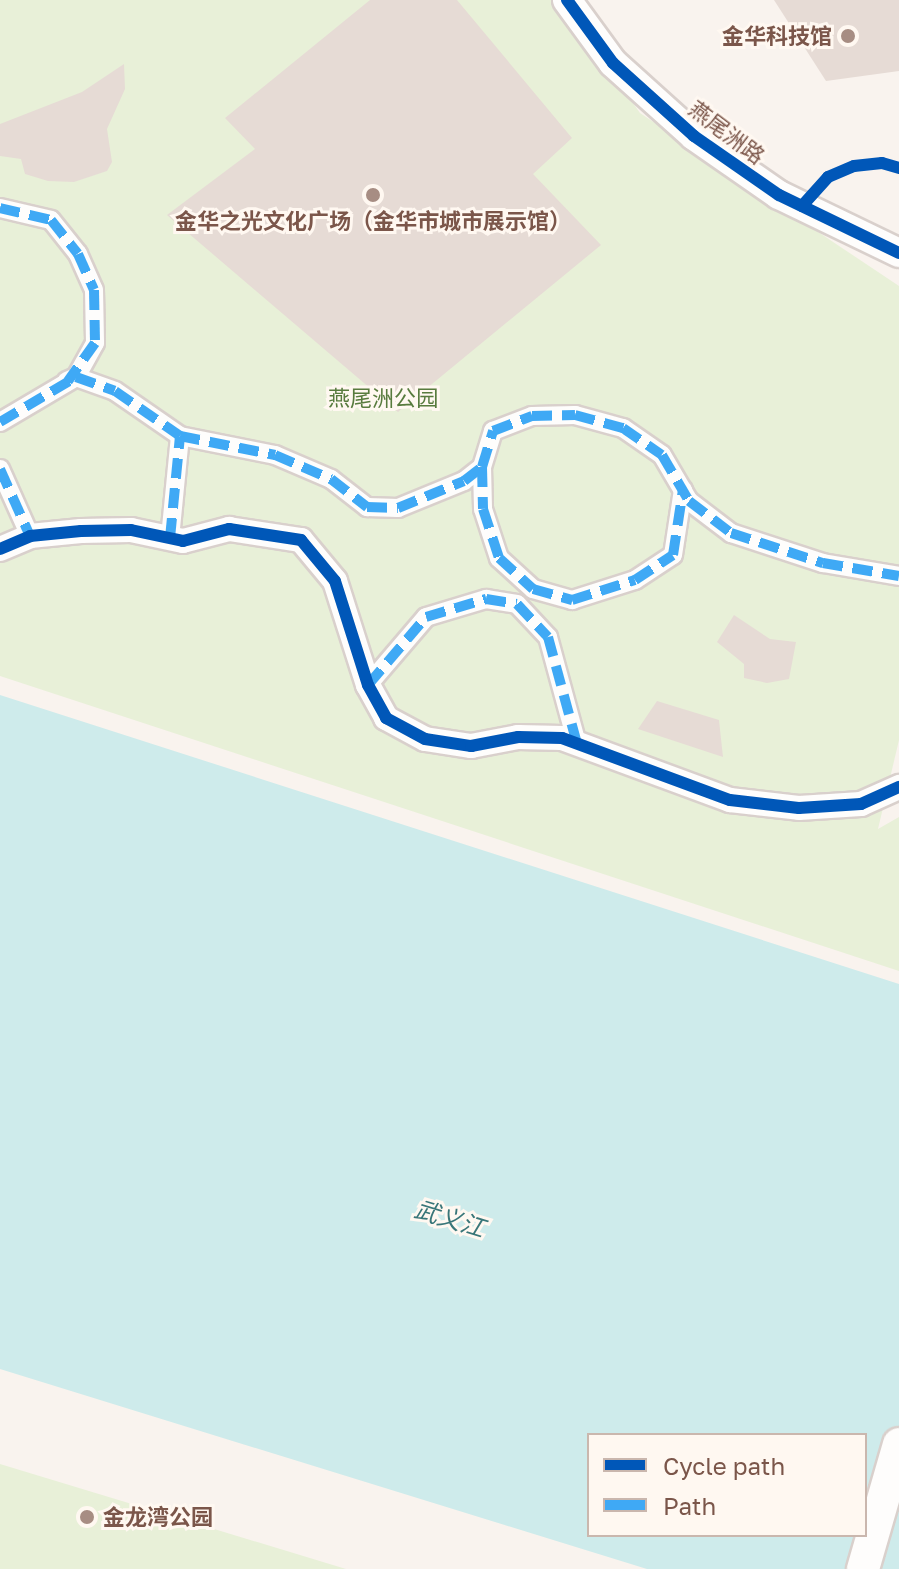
<!DOCTYPE html>
<html>
<head>
<meta charset="utf-8">
<style>
  body { margin:0 }
  #map { position:relative; width:899px; height:1569px; overflow:hidden; background:#f9f3ee; font-family:"Golos Text","Noto Sans SC",sans-serif }
  div>[style] { position:absolute }
  .green>* { inset:0; background:#e8f0d8 }
  .water>* { inset:0; background:#ceebeb }
  .building>* { inset:0; background:#e6dbd5 }
  .roads { filter:drop-shadow(2px 0 #d9d0cc) drop-shadow(-2px 0 #d9d0cc) drop-shadow(0 2px #d9d0cc) drop-shadow(0 -2px #d9d0cc) }
  .pedestrian>* { height:18px; margin:-9px; padding:0 9px; transform-origin:9px; border-radius:9px; background:#fefdfc }
  .minor>* { height:24px; margin:-12px; padding:0 12px; transform-origin:12px; border-radius:12px; background:#fefdfc }
  .tertiary>* { height:28px; margin:-14px; padding:0 14px; transform-origin:14px; border-radius:14px; background:#fefdfc }
  .secondary>* { height:32px; margin:-16px; padding:0 16px; transform-origin:16px; border-radius:16px; background:#fefdfc }
  .quiet>* { height:10px; margin-top:-5px; transform-origin:0; background:repeating-linear-gradient(90deg,#3fa9f5 0 20px,transparent 0 30px) }
  .cycleway>* { height:12px; margin:-6px; padding:0 6px; transform-origin:6px; border-radius:6px; background:#0057b8 }
  .dots>* { width:22px; height:22px; translate:-50% -50%; box-sizing:border-box; border:4px solid #fff8f1; border-radius:50% }
  span { translate:-50% -50%; white-space:nowrap; text-align:center; line-height:1.15; -webkit-text-stroke:6px #fff8f1; paint-order:stroke }
  .poi-label { font-size:22px; color:#7b564a; font-weight:700 }
  .right { translate:-100% -50%; text-align:right }
  .left { translate:0 -50%; text-align:left }
  .street-label { font-size:22px; color:#7b564a }
  .park-label { font-size:22px; color:#587b3e }
  .water-label { font-size:24px; color:#397679; font-style:italic }
  .legend { position:absolute; left:587px; top:1433px; width:280px; height:104px; box-sizing:border-box; background:#fff8f1; border:2px solid #cab7ae; margin:0; padding:10px 14px; list-style:none; font-size:24px; color:#7b564a }
  .legend li { display:flex; align-items:center; gap:16px; height:40px }
  .legend b { width:40px; border:2px solid #cab7ae }
</style>
</head>
<body>
<div id="map">
  <div class="green">
    <i style="clip-path:polygon(0 0,560px 0,640px 113px,899px 286px,899px 740px,878px 829px,899px 817px,899px 971px,0 676px)"></i>
    <i style="clip-path:polygon(0 1464px,346px 1569px,0 1569px)"></i>
  </div>
  <div class="water">
    <i style="clip-path:polygon(evenodd,0 695px,899px 984px,899px 1569px,647px 1569px,0 1369px,0 695px,589px 1435px,865px 1435px,865px 1535px,589px 1535px,589px 1435px)"></i>
  </div>
  <div class="building">
    <i style="clip-path:polygon(370px 0,457px 0,572px 138px,533px 174px,601px 245px,398px 412px,167px 215px,255px 149px,225px 118px)"></i>
    <i style="clip-path:polygon(774px 0,899px 0,899px 71px,826px 81px)"></i>
    <i style="clip-path:polygon(124px 64px,125px 89px,107px 129px,112px 162px,107px 171px,74px 182px,48px 181px,25px 174px,21px 159px,0 156px,0 124px,82px 92px)"></i>
    <i style="clip-path:polygon(734px 615px,770px 639px,796px 642px,789px 679px,767px 683px,744px 678px,744px 664px,717px 642px)"></i>
    <i style="clip-path:polygon(657px 701px,719px 720px,723px 757px,638px 729px)"></i>
  </div>
  <div class="roads">
    <div class="pedestrian">
      <i style="left:0;top:208px;width:52px;rotate:13.2deg"></i>
      <i style="left:51px;top:220px;width:43px;rotate:51.5deg"></i>
      <i style="left:78px;top:254px;width:39px;rotate:66deg"></i>
      <i style="left:94px;top:290px;width:53px;rotate:88.9deg"></i>
      <i style="left:95px;top:343px;width:39px;rotate:119deg"></i>
      <i style="left:76px;top:377px;width:10px;rotate:156deg"></i>
      <i style="left:0;top:422px;width:88px;rotate:-30.6deg"></i>
      <i style="left:76px;top:377px;width:41px;rotate:19.7deg"></i>
      <i style="left:115px;top:391px;width:79px;rotate:34.7deg"></i>
      <i style="left:180px;top:436px;width:97px;rotate:11.3deg"></i>
      <i style="left:275px;top:455px;width:61px;rotate:23.2deg"></i>
      <i style="left:331px;top:479px;width:46px;rotate:37.9deg"></i>
      <i style="left:367px;top:507px;width:31px;rotate:2deg"></i>
      <i style="left:398px;top:508px;width:71px;rotate:-22.2deg"></i>
      <i style="left:464px;top:481px;width:23px;rotate:-38deg"></i>
      <i style="left:482px;top:467px;width:38px;rotate:-73deg"></i>
      <i style="left:493px;top:431px;width:42px;rotate:-21deg"></i>
      <i style="left:532px;top:416px;width:43px;rotate:-1.3deg"></i>
      <i style="left:575px;top:415px;width:50px;rotate:15.2deg"></i>
      <i style="left:623px;top:428px;width:47px;rotate:34.7deg"></i>
      <i style="left:662px;top:455px;width:53px;rotate:59.6deg"></i>
      <i style="left:689px;top:501px;width:53px;rotate:37.3deg"></i>
      <i style="left:731px;top:533px;width:97px;rotate:18.1deg"></i>
      <i style="left:823px;top:563px;width:77px;rotate:9.7deg"></i>
      <i style="left:482px;top:467px;width:42px;rotate:88.6deg"></i>
      <i style="left:483px;top:509px;width:52px;rotate:71.9deg"></i>
      <i style="left:499px;top:558px;width:46px;rotate:42.4deg"></i>
      <i style="left:533px;top:589px;width:41px;rotate:15.8deg"></i>
      <i style="left:572px;top:600px;width:66px;rotate:-17.6deg"></i>
      <i style="left:635px;top:580px;width:45px;rotate:-33.3deg"></i>
      <i style="left:673px;top:555px;width:66px;rotate:-81.3deg"></i>
      <i style="left:0;top:469px;width:73px;rotate:65.9deg"></i>
      <i style="left:170px;top:538px;width:102px;rotate:-84.4deg"></i>
      <i style="left:368px;top:685px;width:89px;rotate:-49.5deg"></i>
      <i style="left:426px;top:617px;width:63px;rotate:-16.7deg"></i>
      <i style="left:486px;top:599px;width:31px;rotate:9deg"></i>
      <i style="left:517px;top:604px;width:45px;rotate:46.8deg"></i>
      <i style="left:548px;top:637px;width:111px;rotate:74.8deg"></i>
    </div>
    <div class="minor">
      <i style="left:0;top:549px;width:33px;rotate:-23deg"></i>
      <i style="left:30px;top:536px;width:51px;rotate:-5.6deg"></i>
      <i style="left:81px;top:531px;width:50px;rotate:-1.1deg"></i>
      <i style="left:131px;top:530px;width:53px;rotate:11.9deg"></i>
      <i style="left:183px;top:541px;width:48px;rotate:-14.6deg"></i>
      <i style="left:229px;top:529px;width:73px;rotate:8.7deg"></i>
      <i style="left:301px;top:540px;width:53px;rotate:50.3deg"></i>
      <i style="left:335px;top:581px;width:109px;rotate:72.4deg"></i>
      <i style="left:368px;top:685px;width:38px;rotate:61deg"></i>
      <i style="left:386px;top:718px;width:44px;rotate:28.3deg"></i>
      <i style="left:425px;top:739px;width:47px;rotate:8.7deg"></i>
      <i style="left:471px;top:746px;width:48px;rotate:-10.8deg"></i>
      <i style="left:518px;top:737px;width:44px;rotate:1.3deg"></i>
      <i style="left:562px;top:738px;width:179px;rotate:20.3deg"></i>
      <i style="left:730px;top:800px;width:69px;rotate:6.6deg"></i>
      <i style="left:799px;top:808px;width:62px;rotate:-3.7deg"></i>
      <i style="left:861px;top:804px;width:42px;rotate:-24.1deg"></i>
    </div>
    <div class="tertiary">
      <i style="left:567px;top:0;width:78px;rotate:53.9deg"></i>
      <i style="left:613px;top:63px;width:109px;rotate:42deg"></i>
      <i style="left:694px;top:136px;width:103px;rotate:34.8deg"></i>
      <i style="left:779px;top:195px;width:133px;rotate:25.8deg"></i>
    </div>
    <div class="secondary">
      <i style="left:863px;top:1569px;width:130px;rotate:-73.9deg"></i>
    </div>
  </div>
  <div class="quiet">
    <i style="left:0;top:208px;width:52px;rotate:13.2deg"></i>
    <i style="left:51px;top:220px;width:43px;rotate:51.5deg"></i>
    <i style="left:78px;top:254px;width:39px;rotate:66deg"></i>
    <i style="left:94px;top:290px;width:53px;rotate:88.9deg"></i>
    <i style="left:95px;top:343px;width:47px;rotate:125.4deg"></i>
    <i style="left:0;top:422px;width:88px;rotate:-30.6deg"></i>
    <i style="left:76px;top:377px;width:41px;rotate:19.7deg"></i>
    <i style="left:115px;top:391px;width:79px;rotate:34.7deg"></i>
    <i style="left:180px;top:436px;width:97px;rotate:11.3deg"></i>
    <i style="left:275px;top:455px;width:61px;rotate:23.2deg"></i>
    <i style="left:331px;top:479px;width:46px;rotate:37.9deg"></i>
    <i style="left:367px;top:507px;width:31px;rotate:2deg"></i>
    <i style="left:398px;top:508px;width:71px;rotate:-22.2deg"></i>
    <i style="left:464px;top:481px;width:23px;rotate:-38deg"></i>
    <i style="left:482px;top:467px;width:38px;rotate:-73deg"></i>
    <i style="left:493px;top:431px;width:42px;rotate:-21deg"></i>
    <i style="left:532px;top:416px;width:43px;rotate:-1.3deg"></i>
    <i style="left:575px;top:415px;width:50px;rotate:15.2deg"></i>
    <i style="left:623px;top:428px;width:47px;rotate:34.7deg"></i>
    <i style="left:662px;top:455px;width:53px;rotate:59.6deg"></i>
    <i style="left:689px;top:501px;width:53px;rotate:37.3deg"></i>
    <i style="left:731px;top:533px;width:97px;rotate:18.1deg"></i>
    <i style="left:823px;top:563px;width:77px;rotate:9.7deg"></i>
    <i style="left:482px;top:467px;width:42px;rotate:88.6deg"></i>
    <i style="left:483px;top:509px;width:52px;rotate:71.9deg"></i>
    <i style="left:499px;top:558px;width:46px;rotate:42.4deg"></i>
    <i style="left:533px;top:589px;width:41px;rotate:15.8deg"></i>
    <i style="left:572px;top:600px;width:66px;rotate:-17.6deg"></i>
    <i style="left:635px;top:580px;width:45px;rotate:-33.3deg"></i>
    <i style="left:673px;top:555px;width:66px;rotate:-81.3deg"></i>
    <i style="left:0;top:469px;width:73px;rotate:65.9deg"></i>
    <i style="left:170px;top:538px;width:102px;rotate:-84.4deg"></i>
    <i style="left:368px;top:685px;width:89px;rotate:-49.5deg"></i>
    <i style="left:426px;top:617px;width:63px;rotate:-16.7deg"></i>
    <i style="left:486px;top:599px;width:31px;rotate:9deg"></i>
    <i style="left:517px;top:604px;width:45px;rotate:46.8deg"></i>
    <i style="left:548px;top:637px;width:111px;rotate:74.8deg"></i>
  </div>
  <div class="cycleway">
    <i style="left:567px;top:0;width:78px;rotate:53.9deg"></i>
    <i style="left:613px;top:63px;width:109px;rotate:42deg"></i>
    <i style="left:694px;top:136px;width:103px;rotate:34.8deg"></i>
    <i style="left:779px;top:195px;width:133px;rotate:25.8deg"></i>
    <i style="left:802px;top:206px;width:39px;rotate:-48deg"></i>
    <i style="left:828px;top:177px;width:28px;rotate:-23deg"></i>
    <i style="left:854px;top:166px;width:28px;rotate:-6deg"></i>
    <i style="left:882px;top:163px;width:18px;rotate:16deg"></i>
    <i style="left:0;top:549px;width:33px;rotate:-23deg"></i>
    <i style="left:30px;top:536px;width:51px;rotate:-5.6deg"></i>
    <i style="left:81px;top:531px;width:50px;rotate:-1.1deg"></i>
    <i style="left:131px;top:530px;width:53px;rotate:11.9deg"></i>
    <i style="left:183px;top:541px;width:48px;rotate:-14.6deg"></i>
    <i style="left:229px;top:529px;width:73px;rotate:8.7deg"></i>
    <i style="left:301px;top:540px;width:53px;rotate:50.3deg"></i>
    <i style="left:335px;top:581px;width:109px;rotate:72.4deg"></i>
    <i style="left:368px;top:685px;width:38px;rotate:61deg"></i>
    <i style="left:386px;top:718px;width:44px;rotate:28.3deg"></i>
    <i style="left:425px;top:739px;width:47px;rotate:8.7deg"></i>
    <i style="left:471px;top:746px;width:48px;rotate:-10.8deg"></i>
    <i style="left:518px;top:737px;width:44px;rotate:1.3deg"></i>
    <i style="left:562px;top:738px;width:179px;rotate:20.3deg"></i>
    <i style="left:730px;top:800px;width:69px;rotate:6.6deg"></i>
    <i style="left:799px;top:808px;width:62px;rotate:-3.7deg"></i>
    <i style="left:861px;top:804px;width:42px;rotate:-24.1deg"></i>
  </div>
  <div class="dots">
    <i style="left:848px;top:36px;background:#a78d83"></i>
    <i style="left:373px;top:195px;background:#a78d83"></i>
    <i style="left:87px;top:1517px;background:#a78d83"></i>
  </div>
  <div class="poi-label">
    <span class="right" style="left:832px;top:36px">金华科技馆</span>
    <span style="left:373px;top:221px">金华之光文化广场（金华市城市展示馆）</span>
    <span class="left" style="left:103px;top:1517px">金龙湾公园</span>
  </div>
  <div class="street-label">
    <span style="left:727px;top:132px;rotate:37deg">燕尾洲路</span>
  </div>
  <div class="park-label">
    <span style="left:383px;top:398px">燕尾洲公园</span>
  </div>
  <div class="water-label">
    <span style="left:450px;top:1218px;rotate:17deg">武义江</span>
  </div>
  <ul class="legend">
  <li><b style="height:10px;background:#0057b8"></b>Cycle path</li>
  <li><b style="height:10px;background:#3fa9f5"></b>Path</li>
  </ul>
</div>
</body>
</html>
